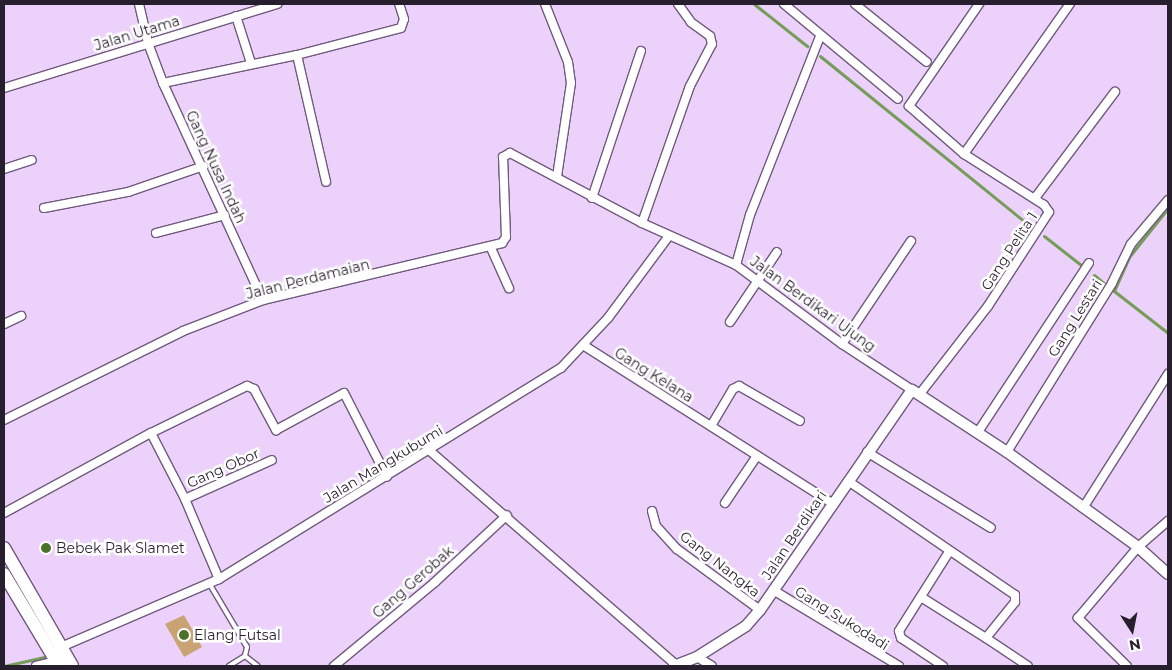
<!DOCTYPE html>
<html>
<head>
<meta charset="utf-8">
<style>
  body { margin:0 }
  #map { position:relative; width:1172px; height:670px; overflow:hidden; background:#ecd2fb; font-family:Montserrat,sans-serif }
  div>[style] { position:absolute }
  .green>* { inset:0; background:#c9a373 }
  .stream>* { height:3px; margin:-1.5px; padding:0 1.5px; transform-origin:1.5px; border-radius:1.5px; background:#769c5a }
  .roads { filter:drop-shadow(1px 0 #705a7d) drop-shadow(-1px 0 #705a7d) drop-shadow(0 1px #705a7d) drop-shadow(0 -1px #705a7d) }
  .service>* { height:4px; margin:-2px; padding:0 2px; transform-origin:2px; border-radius:2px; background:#fff }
  .minor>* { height:8px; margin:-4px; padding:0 4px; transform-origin:4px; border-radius:4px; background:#fff }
  .tertiary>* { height:10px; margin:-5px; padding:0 5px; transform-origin:5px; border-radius:5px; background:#fff }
  .primary>* { height:12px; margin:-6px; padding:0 6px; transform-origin:6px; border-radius:6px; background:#fff }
  .dots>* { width:14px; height:14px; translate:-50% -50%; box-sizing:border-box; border:2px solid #fefefe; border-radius:50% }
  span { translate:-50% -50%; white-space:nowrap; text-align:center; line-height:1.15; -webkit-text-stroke:5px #fefefe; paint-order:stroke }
  .street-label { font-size:14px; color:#281f2e }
  .poi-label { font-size:14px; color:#281f2e }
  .left { translate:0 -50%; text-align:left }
  .frame { position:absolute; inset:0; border:5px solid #281f2e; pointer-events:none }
  .north { position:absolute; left:1107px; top:605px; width:50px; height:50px; -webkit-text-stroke:4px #fefefe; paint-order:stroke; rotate:169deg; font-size:14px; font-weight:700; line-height:20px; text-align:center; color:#281f2e }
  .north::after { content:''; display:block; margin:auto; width:18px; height:22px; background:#281f2e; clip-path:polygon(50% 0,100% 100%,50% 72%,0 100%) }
</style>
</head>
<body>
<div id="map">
  <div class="green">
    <i style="clip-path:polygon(184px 615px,202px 647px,184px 657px,165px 624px)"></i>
  </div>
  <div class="stream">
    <i style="left:754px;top:4px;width:68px;rotate:38.4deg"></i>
    <i style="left:820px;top:56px;width:272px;rotate:39deg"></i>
    <i style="left:1044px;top:236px;width:47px;rotate:38.1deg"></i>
    <i style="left:1094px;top:275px;width:14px;rotate:39deg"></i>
    <i style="left:1114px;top:291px;width:37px;rotate:-66deg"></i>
    <i style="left:1129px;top:257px;width:63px;rotate:-51.5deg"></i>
    <i style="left:1114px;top:291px;width:68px;rotate:37.9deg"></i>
    <i style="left:4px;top:666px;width:46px;rotate:-12.5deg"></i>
  </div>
  <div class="roads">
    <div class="service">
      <i style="left:209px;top:583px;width:74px;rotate:59.3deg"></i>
      <i style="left:247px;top:647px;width:9px;rotate:103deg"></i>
      <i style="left:245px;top:656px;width:19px;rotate:148deg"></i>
      <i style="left:245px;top:656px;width:16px;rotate:38deg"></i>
    </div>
    <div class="minor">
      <i style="left:139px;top:4px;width:40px;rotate:77deg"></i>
      <i style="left:148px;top:43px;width:43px;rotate:69.4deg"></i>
      <i style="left:163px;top:83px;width:239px;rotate:65.3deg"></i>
      <i style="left:545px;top:4px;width:62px;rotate:68.4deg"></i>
      <i style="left:568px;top:62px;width:21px;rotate:82deg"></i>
      <i style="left:571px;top:83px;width:95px;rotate:98.5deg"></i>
      <i style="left:784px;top:4px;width:148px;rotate:39.8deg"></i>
      <i style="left:855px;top:4px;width:92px;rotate:38.9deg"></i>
      <i style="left:236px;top:16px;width:49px;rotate:72.3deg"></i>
      <i style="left:297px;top:55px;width:130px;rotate:77.1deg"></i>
      <i style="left:163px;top:83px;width:137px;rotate:-11.8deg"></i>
      <i style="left:297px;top:55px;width:107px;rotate:-14.6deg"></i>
      <i style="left:401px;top:28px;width:9px;rotate:-72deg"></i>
      <i style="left:404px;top:19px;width:16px;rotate:-108deg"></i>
      <i style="left:4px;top:88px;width:286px;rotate:-17.1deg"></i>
      <i style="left:964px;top:154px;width:184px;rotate:-54.8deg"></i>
      <i style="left:4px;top:169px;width:29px;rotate:-18deg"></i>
      <i style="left:592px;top:198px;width:155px;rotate:-71.6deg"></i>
      <i style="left:1035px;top:198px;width:133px;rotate:-53deg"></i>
      <i style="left:44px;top:208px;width:86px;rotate:-10.8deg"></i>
      <i style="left:128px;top:192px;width:80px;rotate:-18.9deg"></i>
      <i style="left:642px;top:223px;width:145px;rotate:-70.7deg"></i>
      <i style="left:690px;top:86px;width:47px;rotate:-62.4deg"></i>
      <i style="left:712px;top:44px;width:8px;rotate:-104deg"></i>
      <i style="left:710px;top:36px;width:24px;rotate:-144deg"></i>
      <i style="left:691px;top:22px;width:22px;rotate:-126deg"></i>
      <i style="left:156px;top:233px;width:71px;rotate:-14.6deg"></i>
      <i style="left:491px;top:248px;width:44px;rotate:65.8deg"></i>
      <i style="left:736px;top:265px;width:52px;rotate:-74.4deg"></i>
      <i style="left:750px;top:215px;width:192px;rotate:-68.6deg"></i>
      <i style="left:730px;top:322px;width:84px;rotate:-56.1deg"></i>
      <i style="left:4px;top:324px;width:19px;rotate:-25deg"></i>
      <i style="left:842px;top:344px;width:124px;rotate:-56.2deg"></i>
      <i style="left:583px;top:345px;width:295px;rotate:32.4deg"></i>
      <i style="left:919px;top:395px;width:113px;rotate:-52.2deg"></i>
      <i style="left:988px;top:306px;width:112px;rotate:-57deg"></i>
      <i style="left:1049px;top:212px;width:9px;rotate:-126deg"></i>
      <i style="left:1044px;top:205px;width:95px;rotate:-147.5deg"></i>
      <i style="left:964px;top:154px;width:73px;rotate:-138.9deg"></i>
      <i style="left:909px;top:106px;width:124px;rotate:-55.5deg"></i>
      <i style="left:4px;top:420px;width:200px;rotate:-26.4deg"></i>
      <i style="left:183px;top:331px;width:86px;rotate:-21.2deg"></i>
      <i style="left:263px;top:300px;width:246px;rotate:-13.4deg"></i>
      <i style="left:502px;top:243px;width:7px;rotate:-56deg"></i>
      <i style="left:506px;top:237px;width:80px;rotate:-92.1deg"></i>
      <i style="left:503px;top:157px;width:8px;rotate:-30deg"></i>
      <i style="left:510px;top:153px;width:149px;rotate:27.9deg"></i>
      <i style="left:642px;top:223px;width:103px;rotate:24.1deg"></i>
      <i style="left:736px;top:265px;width:132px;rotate:36.7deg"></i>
      <i style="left:842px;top:344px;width:84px;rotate:33.3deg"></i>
      <i style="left:711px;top:426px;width:43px;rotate:-59.3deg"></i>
      <i style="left:733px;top:389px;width:7px;rotate:-27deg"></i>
      <i style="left:739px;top:386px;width:70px;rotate:29.8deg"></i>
      <i style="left:978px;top:432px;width:202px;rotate:-56.7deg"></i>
      <i style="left:151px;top:433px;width:74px;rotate:62.7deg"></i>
      <i style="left:185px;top:499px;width:87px;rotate:67deg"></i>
      <i style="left:430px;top:451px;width:326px;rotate:41deg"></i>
      <i style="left:867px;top:452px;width:145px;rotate:31.5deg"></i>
      <i style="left:1007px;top:452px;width:199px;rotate:-58.1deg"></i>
      <i style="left:1112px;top:283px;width:43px;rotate:-64deg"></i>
      <i style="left:1131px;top:244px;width:57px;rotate:-49.9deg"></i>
      <i style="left:848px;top:481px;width:202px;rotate:34.3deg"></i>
      <i style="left:1015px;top:595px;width:7px;rotate:90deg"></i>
      <i style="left:1015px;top:602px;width:46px;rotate:128.9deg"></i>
      <i style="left:986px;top:638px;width:50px;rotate:33.7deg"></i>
      <i style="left:185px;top:499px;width:95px;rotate:-24.1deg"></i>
      <i style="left:725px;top:503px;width:57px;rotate:-55.8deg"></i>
      <i style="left:1083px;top:508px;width:159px;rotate:-57.6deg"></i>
      <i style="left:652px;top:511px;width:16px;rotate:75deg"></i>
      <i style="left:656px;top:526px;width:31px;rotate:48deg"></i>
      <i style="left:677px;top:549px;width:103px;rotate:36.3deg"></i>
      <i style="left:4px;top:513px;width:167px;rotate:-28.6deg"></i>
      <i style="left:151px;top:433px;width:107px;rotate:-26.1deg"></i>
      <i style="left:247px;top:386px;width:8px;rotate:23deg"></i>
      <i style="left:254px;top:389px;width:47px;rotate:61.8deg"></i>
      <i style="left:276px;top:430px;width:77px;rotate:-28.6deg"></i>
      <i style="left:344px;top:393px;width:94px;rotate:62.9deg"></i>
      <i style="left:773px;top:590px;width:147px;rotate:31.1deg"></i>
      <i style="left:921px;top:597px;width:77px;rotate:32.2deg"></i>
      <i style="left:61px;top:647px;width:172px;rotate:-23.3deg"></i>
      <i style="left:219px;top:579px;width:402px;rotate:-31.7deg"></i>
      <i style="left:561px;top:368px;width:69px;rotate:-46.8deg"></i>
      <i style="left:608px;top:318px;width:102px;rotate:-53.4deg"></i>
      <i style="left:697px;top:657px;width:17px;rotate:31deg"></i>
      <i style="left:36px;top:666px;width:21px;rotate:-14deg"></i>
      <i style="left:334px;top:666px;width:131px;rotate:-39.7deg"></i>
      <i style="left:435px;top:582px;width:98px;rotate:-42.9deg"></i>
      <i style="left:943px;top:666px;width:50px;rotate:-146.3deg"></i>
      <i style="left:901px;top:638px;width:7px;rotate:-106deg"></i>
      <i style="left:899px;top:631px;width:93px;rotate:-57.7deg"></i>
      <i style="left:1127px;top:666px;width:69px;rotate:-135.6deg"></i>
      <i style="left:1078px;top:618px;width:93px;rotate:-49.8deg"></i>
      <i style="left:1138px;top:547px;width:40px;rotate:-41deg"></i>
    </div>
    <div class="tertiary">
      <i style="left:674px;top:666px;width:25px;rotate:-21deg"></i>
      <i style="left:697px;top:657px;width:58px;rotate:-32.3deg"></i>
      <i style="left:746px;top:626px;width:21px;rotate:-49deg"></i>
      <i style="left:760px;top:610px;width:267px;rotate:-55.4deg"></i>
      <i style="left:912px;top:390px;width:113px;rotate:33.1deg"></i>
      <i style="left:1007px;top:452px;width:162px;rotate:35.9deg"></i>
      <i style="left:1138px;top:547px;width:40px;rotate:42deg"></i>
    </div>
    <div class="primary">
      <i style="left:4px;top:548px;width:136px;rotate:60deg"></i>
      <i style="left:4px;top:574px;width:107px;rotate:59.1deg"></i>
    </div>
  </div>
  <div class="dots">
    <i style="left:46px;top:548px;background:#4c712b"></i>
    <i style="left:184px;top:635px;background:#4c712b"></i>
  </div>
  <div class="street-label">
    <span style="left:137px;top:33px;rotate:-17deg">Jalan Utama</span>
    <span style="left:216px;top:167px;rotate:65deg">Gang Nusa Indah</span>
    <span style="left:1009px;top:251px;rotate:-57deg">Gang Pelita 1</span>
    <span style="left:308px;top:279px;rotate:-14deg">Jalan Perdamaian</span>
    <span style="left:813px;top:304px;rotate:36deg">Jalan Berdikari Ujung</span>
    <span style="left:1075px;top:318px;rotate:-58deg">Gang Lestari</span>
    <span style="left:654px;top:375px;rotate:32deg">Gang Kelana</span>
    <span style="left:383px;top:464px;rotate:-31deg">Jalan Mangkubumi</span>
    <span style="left:223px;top:468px;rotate:-24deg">Gang Obor</span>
    <span style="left:794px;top:535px;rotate:-56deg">Jalan Berdikari</span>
    <span style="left:720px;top:564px;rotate:38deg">Gang Nangka</span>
    <span style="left:413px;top:582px;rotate:-41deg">Gang Gerobak</span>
    <span style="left:842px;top:618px;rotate:32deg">Gang Sukodadi</span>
  </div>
  <div class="poi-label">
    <span class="left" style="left:56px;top:548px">Bebek Pak Slamet</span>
    <span class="left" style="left:194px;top:635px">Elang Futsal</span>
  </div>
  <div class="frame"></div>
  <div class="north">N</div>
</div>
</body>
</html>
